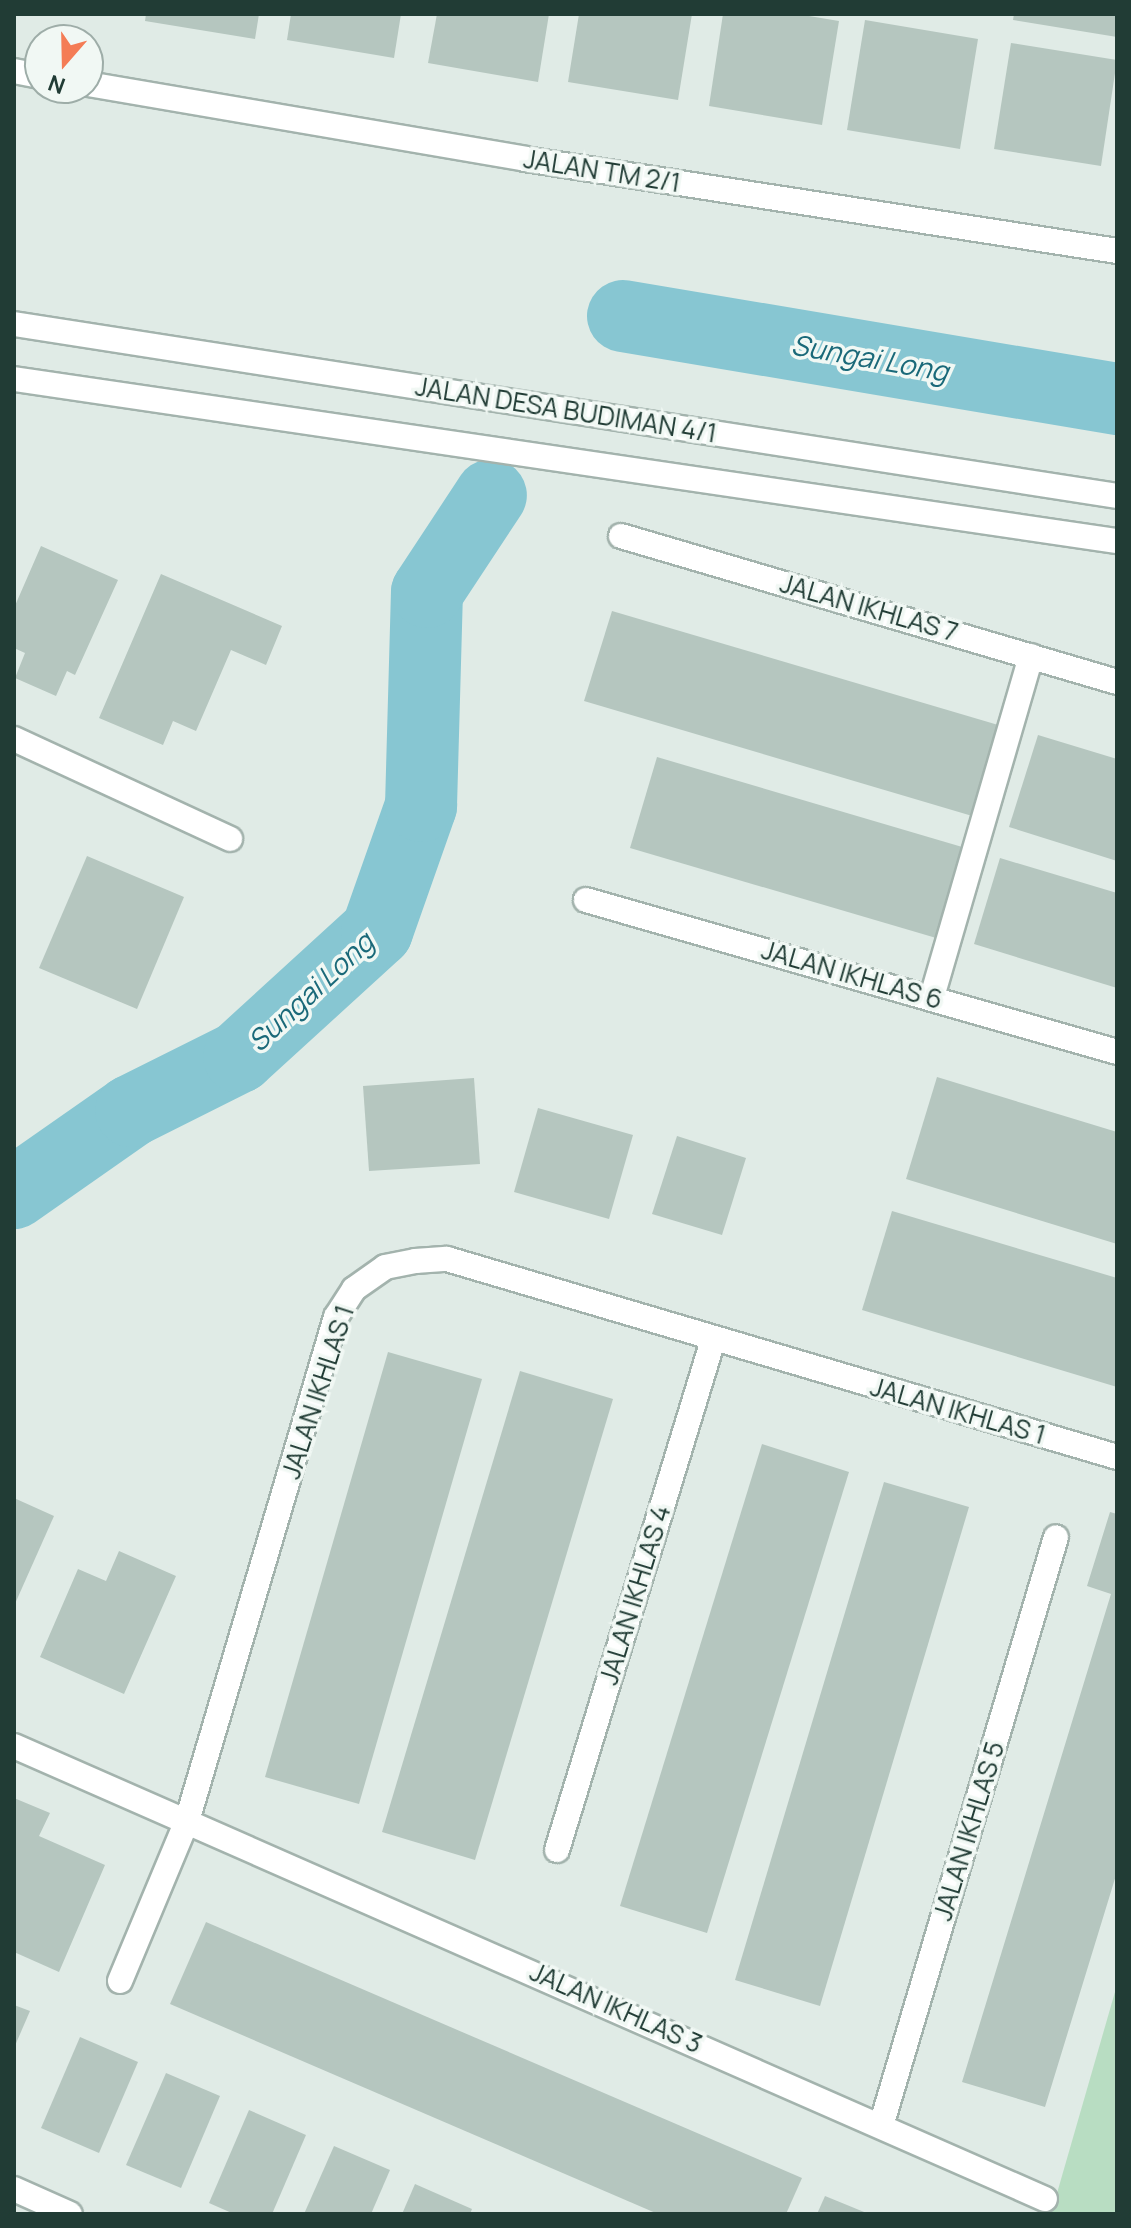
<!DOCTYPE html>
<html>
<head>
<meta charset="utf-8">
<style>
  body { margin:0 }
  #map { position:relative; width:1131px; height:2228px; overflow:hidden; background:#e0ebe6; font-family:Manrope,sans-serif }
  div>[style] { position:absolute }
  .green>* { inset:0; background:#b8ddc2 }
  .river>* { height:72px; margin:-36px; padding:0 36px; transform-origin:36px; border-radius:36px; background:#87c6d2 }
  .building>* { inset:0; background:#b5c6bf }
  .roads { filter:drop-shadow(2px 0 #a3b3ad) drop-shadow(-2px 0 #a3b3ad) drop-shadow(0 2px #a3b3ad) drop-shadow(0 -2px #a3b3ad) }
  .minor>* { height:24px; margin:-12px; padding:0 12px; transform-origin:12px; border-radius:12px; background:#fff }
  span { translate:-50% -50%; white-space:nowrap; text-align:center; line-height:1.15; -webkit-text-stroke:7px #f1f8f4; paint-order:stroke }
  .street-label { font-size:26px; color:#213c35 }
  .water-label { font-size:28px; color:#1a6979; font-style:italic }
  .frame { position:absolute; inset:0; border:16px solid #213c35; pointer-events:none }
  .north { position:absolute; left:24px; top:24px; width:80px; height:80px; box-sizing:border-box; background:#f1f8f4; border:2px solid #9eada8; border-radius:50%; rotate:200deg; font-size:22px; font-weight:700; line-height:32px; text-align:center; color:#213c35 }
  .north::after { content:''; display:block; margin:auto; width:28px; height:36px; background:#f47c55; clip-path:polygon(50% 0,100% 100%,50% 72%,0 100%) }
</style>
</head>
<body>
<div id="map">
  <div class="green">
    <i style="clip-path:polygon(1117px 1985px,1117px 2214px,1051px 2214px)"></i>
  </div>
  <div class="river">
    <i style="left:623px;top:316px;width:501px;rotate:9.54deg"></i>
    <i style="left:14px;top:1193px;width:143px;rotate:-35deg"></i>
    <i style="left:131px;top:1111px;width:121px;rotate:-26.6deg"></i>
    <i style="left:239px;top:1057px;width:187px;rotate:-42.4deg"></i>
    <i style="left:377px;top:931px;width:133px;rotate:-70.6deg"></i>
    <i style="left:421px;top:806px;width:214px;rotate:-88.4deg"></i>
    <i style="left:427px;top:592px;width:116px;rotate:-56.6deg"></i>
  </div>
  <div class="building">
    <i style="clip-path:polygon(146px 14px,259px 14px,255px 39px,145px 21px)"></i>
    <i style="clip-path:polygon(291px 14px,401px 14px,394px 58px,287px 40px)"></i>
    <i style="clip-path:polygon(437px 14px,549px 14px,538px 82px,428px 63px)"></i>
    <i style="clip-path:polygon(579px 14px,692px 14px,678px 100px,568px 82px)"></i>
    <i style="clip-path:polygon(723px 14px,797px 14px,839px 21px,822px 125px,709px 106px)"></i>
    <i style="clip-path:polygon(1014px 14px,1117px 14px,1117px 37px,1013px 20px)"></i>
    <i style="clip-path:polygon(865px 20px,978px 39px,960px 149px,847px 130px)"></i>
    <i style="clip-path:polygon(1011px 43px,1117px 60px,1101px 166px,994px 149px)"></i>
    <i style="clip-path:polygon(41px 546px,118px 580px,75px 675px,67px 671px,56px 696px,15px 678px,25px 653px,14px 648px,14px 608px)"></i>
    <i style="clip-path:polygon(161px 574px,282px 626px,266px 665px,231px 650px,196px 731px,173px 721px,163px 745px,99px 718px)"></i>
    <i style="clip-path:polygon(612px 611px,1005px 727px,979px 818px,584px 701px)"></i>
    <i style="clip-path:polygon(1038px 735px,1117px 759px,1117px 861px,1009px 827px)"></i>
    <i style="clip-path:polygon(657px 757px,969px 849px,943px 940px,630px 848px)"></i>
    <i style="clip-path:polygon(87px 856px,184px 897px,137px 1009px,39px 968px)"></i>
    <i style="clip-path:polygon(1000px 858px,1117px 893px,1117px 988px,974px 944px)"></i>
    <i style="clip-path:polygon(937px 1077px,1117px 1132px,1117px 1244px,906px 1179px)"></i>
    <i style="clip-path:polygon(474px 1078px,480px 1164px,369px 1171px,363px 1086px)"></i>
    <i style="clip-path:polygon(538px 1108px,633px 1135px,609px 1219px,514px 1192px)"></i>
    <i style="clip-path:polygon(677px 1136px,746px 1158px,722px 1235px,652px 1214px)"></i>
    <i style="clip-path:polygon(892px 1211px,1117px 1278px,1117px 1387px,862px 1310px)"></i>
    <i style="clip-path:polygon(388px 1352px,482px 1379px,359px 1804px,265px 1777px)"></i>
    <i style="clip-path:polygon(520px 1371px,613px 1399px,475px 1860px,382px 1832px)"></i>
    <i style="clip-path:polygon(762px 1444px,849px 1472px,707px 1933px,620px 1906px)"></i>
    <i style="clip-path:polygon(884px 1482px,969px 1507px,820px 2006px,735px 1980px)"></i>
    <i style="clip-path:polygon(14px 1498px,54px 1516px,14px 1606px)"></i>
    <i style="clip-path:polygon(1110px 1512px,1117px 1514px,1117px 1872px,1045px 2107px,962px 2082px,1111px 1594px,1087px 1586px)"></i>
    <i style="clip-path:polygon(119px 1551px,176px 1576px,124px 1694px,40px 1657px,78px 1569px,106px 1581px)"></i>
    <i style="clip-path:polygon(14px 1798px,50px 1813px,39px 1836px,105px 1865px,59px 1972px,14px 1952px)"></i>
    <i style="clip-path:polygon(206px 1922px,802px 2178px,786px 2214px,658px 2214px,170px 2004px)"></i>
    <i style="clip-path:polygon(14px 2005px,30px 2011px,14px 2048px)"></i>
    <i style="clip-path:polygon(80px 2037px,138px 2062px,99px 2153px,41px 2128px)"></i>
    <i style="clip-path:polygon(166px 2073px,220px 2096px,181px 2188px,126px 2165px)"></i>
    <i style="clip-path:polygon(249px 2110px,306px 2135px,272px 2214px,234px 2214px,209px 2203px)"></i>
    <i style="clip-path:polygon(334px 2146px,390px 2170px,371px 2214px,304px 2214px)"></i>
    <i style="clip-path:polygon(415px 2184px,472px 2209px,470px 2214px,402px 2214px)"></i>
    <i style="clip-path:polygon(825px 2196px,869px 2214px,817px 2214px)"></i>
  </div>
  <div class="roads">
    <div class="minor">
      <i style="left:14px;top:71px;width:26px;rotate:11deg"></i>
      <i style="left:88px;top:84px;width:443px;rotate:9.7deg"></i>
      <i style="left:525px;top:159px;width:599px;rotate:8.83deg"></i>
      <i style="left:14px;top:324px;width:1116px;rotate:8.86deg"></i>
      <i style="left:14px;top:379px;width:1115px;rotate:8.36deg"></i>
      <i style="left:621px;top:536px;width:517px;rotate:16.4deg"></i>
      <i style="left:14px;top:739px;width:238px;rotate:24.8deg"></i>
      <i style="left:586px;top:900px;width:552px;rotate:15.97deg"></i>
      <i style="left:932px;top:997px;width:355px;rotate:-73.8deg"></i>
      <i style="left:14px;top:1746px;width:1126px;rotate:23.72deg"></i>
      <i style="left:557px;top:1850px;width:533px;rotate:-72.99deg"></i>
      <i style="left:120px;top:1981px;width:173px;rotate:-67.3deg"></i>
      <i style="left:187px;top:1821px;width:526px;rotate:-73.53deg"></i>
      <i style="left:336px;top:1317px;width:33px;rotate:-57deg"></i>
      <i style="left:354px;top:1289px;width:38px;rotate:-35deg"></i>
      <i style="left:385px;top:1267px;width:31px;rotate:-11deg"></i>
      <i style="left:415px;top:1261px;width:32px;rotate:-4deg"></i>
      <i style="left:447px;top:1259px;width:699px;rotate:16.46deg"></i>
      <i style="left:881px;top:2126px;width:614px;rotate:-73.45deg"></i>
      <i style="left:14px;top:2189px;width:61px;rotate:24.1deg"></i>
    </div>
  </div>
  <div class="street-label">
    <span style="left:602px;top:171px;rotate:9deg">JALAN TM 2/1</span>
    <span style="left:566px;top:410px;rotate:9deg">JALAN DESA BUDIMAN 4/1</span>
    <span style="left:869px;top:608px;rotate:16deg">JALAN IKHLAS 7</span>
    <span style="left:852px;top:975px;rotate:16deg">JALAN IKHLAS 6</span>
    <span style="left:318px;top:1392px;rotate:-72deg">JALAN IKHLAS 1</span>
    <span style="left:958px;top:1411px;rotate:16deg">JALAN IKHLAS 1</span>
    <span style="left:635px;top:1595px;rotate:-73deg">JALAN IKHLAS 4</span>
    <span style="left:969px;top:1831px;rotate:-73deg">JALAN IKHLAS 5</span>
    <span style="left:616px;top:2008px;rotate:24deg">JALAN IKHLAS 3</span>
  </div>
  <div class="water-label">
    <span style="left:870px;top:357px;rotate:10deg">Sungai Long</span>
    <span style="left:310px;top:991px;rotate:-43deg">Sungai Long</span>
  </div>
  <div class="frame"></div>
  <div class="north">N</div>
</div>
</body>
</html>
